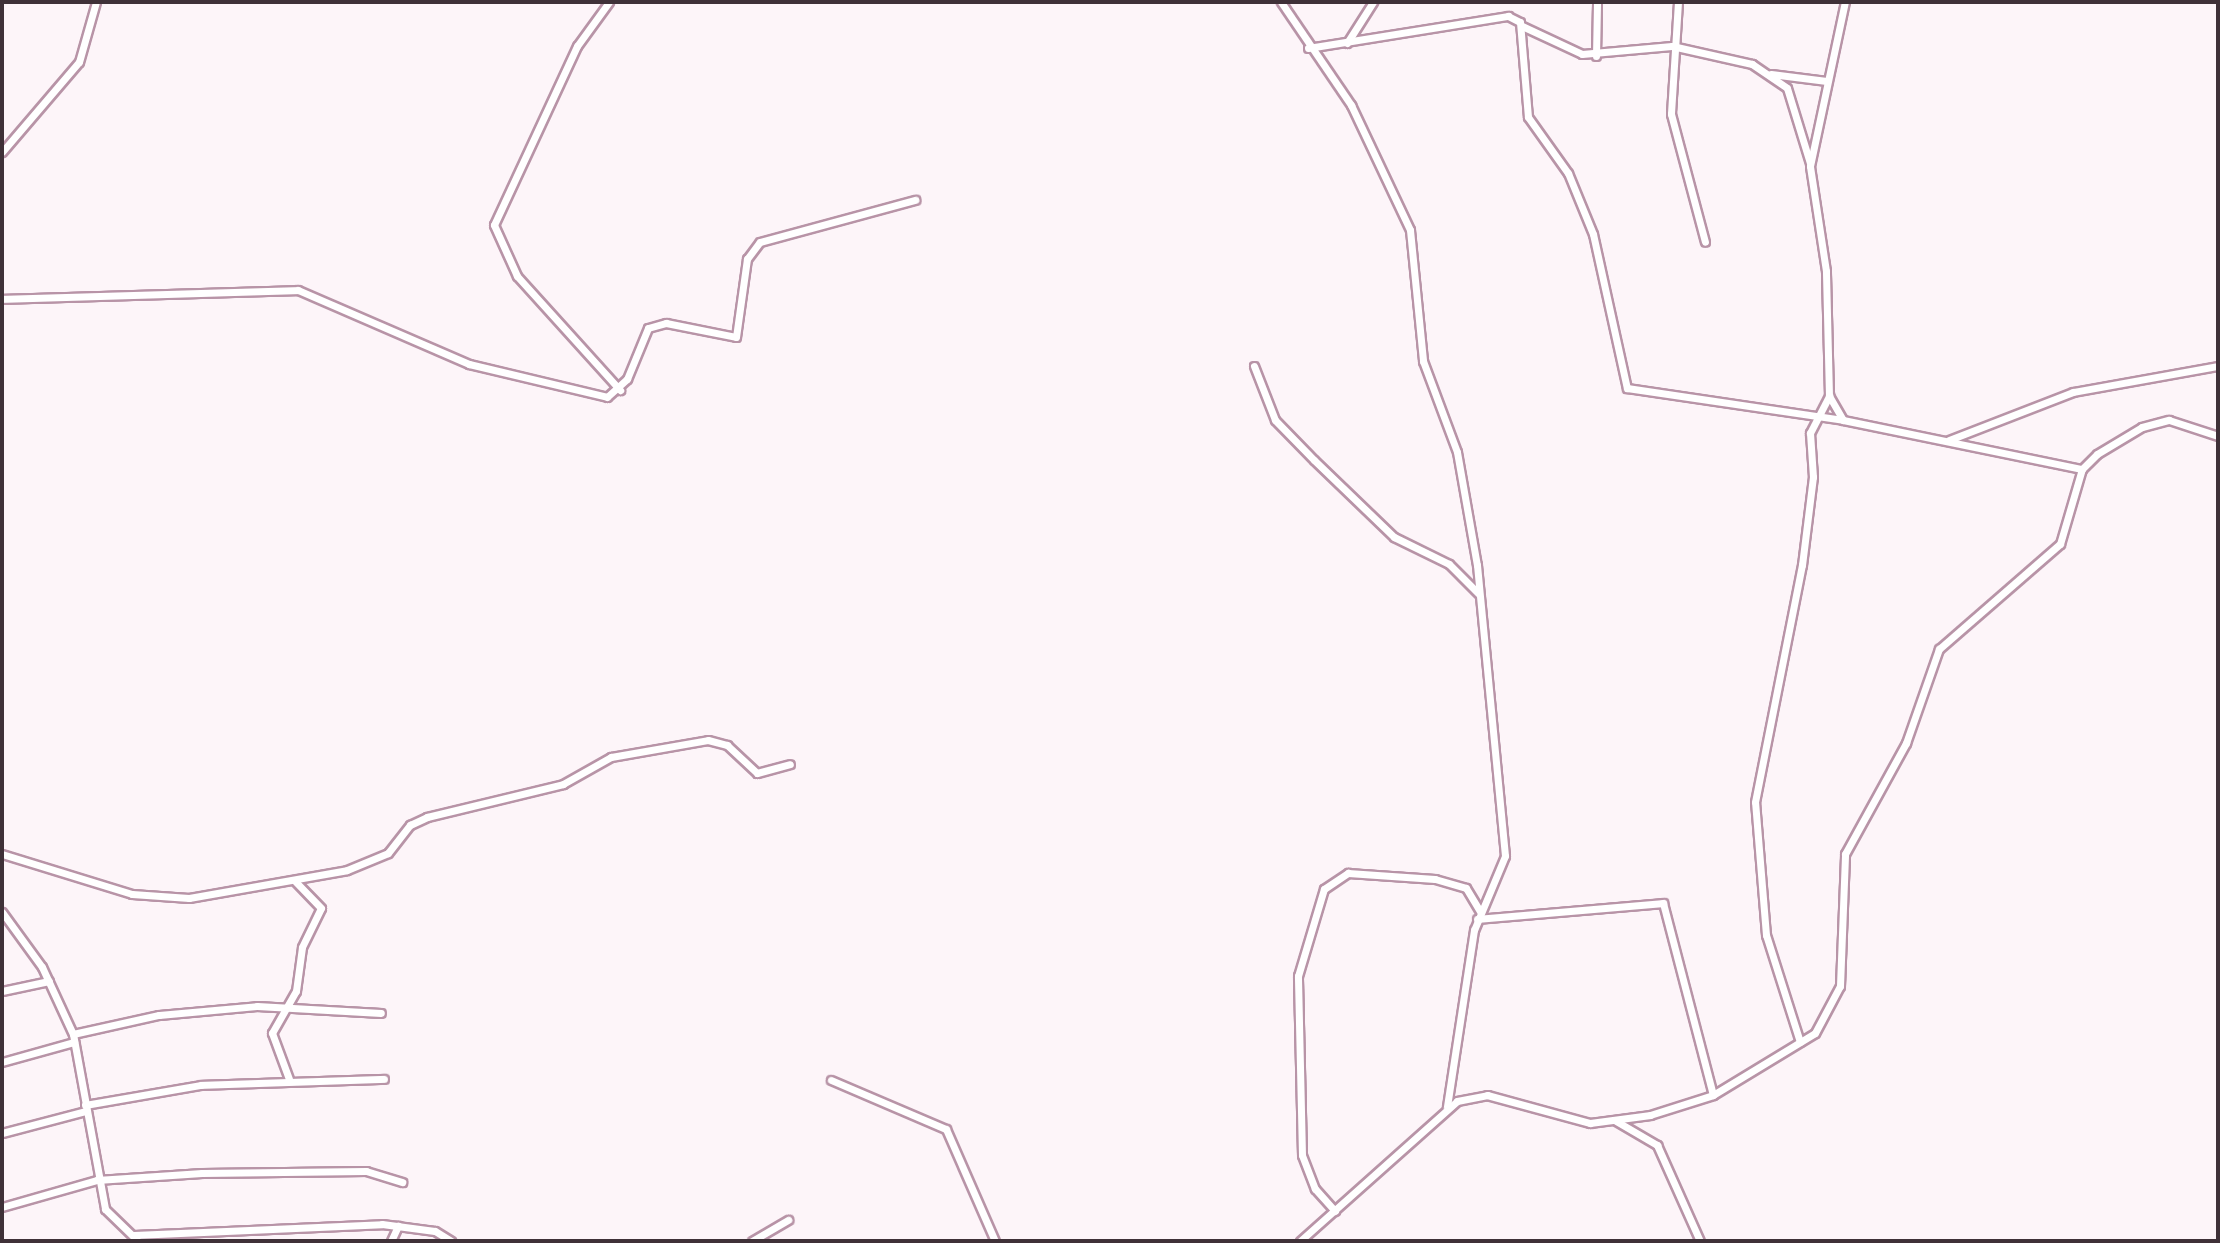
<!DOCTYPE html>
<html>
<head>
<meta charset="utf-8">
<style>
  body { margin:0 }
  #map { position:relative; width:2220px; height:1243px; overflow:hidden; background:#fdf5f9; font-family:"Source Sans 3",sans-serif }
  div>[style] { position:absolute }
  .roads { filter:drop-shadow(2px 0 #b894a7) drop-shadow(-2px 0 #b894a7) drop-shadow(0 2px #b894a7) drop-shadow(0 -2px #b894a7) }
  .street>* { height:7px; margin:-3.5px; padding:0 3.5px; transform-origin:3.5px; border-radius:3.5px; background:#fff }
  span { translate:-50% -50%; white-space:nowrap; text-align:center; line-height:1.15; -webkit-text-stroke:8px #fff; paint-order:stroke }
  .frame { position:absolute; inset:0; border:4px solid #3f3138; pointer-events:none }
</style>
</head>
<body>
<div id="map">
  <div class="roads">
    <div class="street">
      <i style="left:609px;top:2px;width:54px;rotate:126deg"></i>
      <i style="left:577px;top:46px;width:197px;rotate:114.9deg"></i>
      <i style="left:494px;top:225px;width:56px;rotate:65.7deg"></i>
      <i style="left:517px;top:276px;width:154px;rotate:47.9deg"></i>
      <i style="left:1281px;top:2px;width:125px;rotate:55.8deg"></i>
      <i style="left:1351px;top:105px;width:138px;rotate:64.7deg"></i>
      <i style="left:1410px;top:230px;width:132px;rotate:84.3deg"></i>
      <i style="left:1423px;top:361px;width:97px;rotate:69.5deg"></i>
      <i style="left:1457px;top:452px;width:115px;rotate:80deg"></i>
      <i style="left:1477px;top:565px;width:292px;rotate:84.5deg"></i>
      <i style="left:1505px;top:856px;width:80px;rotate:112.7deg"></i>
      <i style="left:1474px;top:930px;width:179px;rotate:98.7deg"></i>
      <i style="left:1678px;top:2px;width:112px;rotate:93.6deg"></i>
      <i style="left:1671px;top:114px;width:132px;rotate:75.1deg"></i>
      <i style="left:1522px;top:26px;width:66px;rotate:25deg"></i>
      <i style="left:1582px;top:54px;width:90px;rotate:-5.1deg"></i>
      <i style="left:1672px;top:46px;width:82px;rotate:12.7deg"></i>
      <i style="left:1752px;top:64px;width:42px;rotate:34.4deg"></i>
      <i style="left:1787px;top:88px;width:78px;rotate:73deg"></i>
      <i style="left:1347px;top:43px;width:49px;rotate:-57.6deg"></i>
      <i style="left:1308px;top:48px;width:203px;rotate:-9.1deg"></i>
      <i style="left:1508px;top:16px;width:13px;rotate:27deg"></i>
      <i style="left:1520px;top:22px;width:95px;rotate:85.2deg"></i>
      <i style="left:1528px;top:117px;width:69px;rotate:54.5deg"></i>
      <i style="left:1568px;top:173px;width:66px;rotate:67.7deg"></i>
      <i style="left:1593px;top:234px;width:158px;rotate:77.6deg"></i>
      <i style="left:1627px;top:388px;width:218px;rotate:8.4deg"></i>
      <i style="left:1843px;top:420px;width:244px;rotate:11.6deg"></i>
      <i style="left:1596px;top:56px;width:54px;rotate:-88.9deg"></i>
      <i style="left:1771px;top:74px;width:56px;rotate:7.1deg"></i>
      <i style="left:2px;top:152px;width:118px;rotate:-49.5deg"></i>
      <i style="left:79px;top:62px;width:62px;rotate:-74.2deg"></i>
      <i style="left:2px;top:299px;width:296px;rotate:-1.7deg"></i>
      <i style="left:298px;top:290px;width:186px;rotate:23.4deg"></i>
      <i style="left:469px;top:364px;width:142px;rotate:13.4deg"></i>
      <i style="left:607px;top:397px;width:27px;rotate:-42deg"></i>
      <i style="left:627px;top:379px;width:55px;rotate:-67.6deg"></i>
      <i style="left:648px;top:328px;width:19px;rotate:-16deg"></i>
      <i style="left:666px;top:323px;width:71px;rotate:11.3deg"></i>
      <i style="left:736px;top:337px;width:79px;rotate:-82deg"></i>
      <i style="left:747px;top:259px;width:21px;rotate:-53deg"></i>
      <i style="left:760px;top:242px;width:161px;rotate:-15.2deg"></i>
      <i style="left:1254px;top:366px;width:58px;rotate:68.7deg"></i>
      <i style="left:1275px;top:420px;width:56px;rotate:45.7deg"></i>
      <i style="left:1314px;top:460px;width:111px;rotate:43.9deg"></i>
      <i style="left:1394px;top:537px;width:61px;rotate:26.1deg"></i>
      <i style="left:1449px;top:564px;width:42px;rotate:45deg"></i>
      <i style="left:1843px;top:420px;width:28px;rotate:-120deg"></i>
      <i style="left:1829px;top:396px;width:125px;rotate:-91.4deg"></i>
      <i style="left:1826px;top:271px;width:106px;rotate:-98.7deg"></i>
      <i style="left:1810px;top:166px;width:168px;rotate:-78deg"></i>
      <i style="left:1949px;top:440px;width:133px;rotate:-21.2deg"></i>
      <i style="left:2073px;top:392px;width:147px;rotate:-10.2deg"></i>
      <i style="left:2px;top:854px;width:136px;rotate:17.1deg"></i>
      <i style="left:132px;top:894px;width:57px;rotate:4deg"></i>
      <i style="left:189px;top:898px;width:160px;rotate:-10deg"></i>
      <i style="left:347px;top:870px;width:44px;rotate:-22.5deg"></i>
      <i style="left:388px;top:853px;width:36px;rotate:-52deg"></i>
      <i style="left:410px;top:825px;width:19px;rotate:-25deg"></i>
      <i style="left:427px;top:817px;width:140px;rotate:-13.6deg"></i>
      <i style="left:563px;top:784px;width:55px;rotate:-29.4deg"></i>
      <i style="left:611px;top:757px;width:98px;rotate:-9.9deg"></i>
      <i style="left:708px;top:740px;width:20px;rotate:15deg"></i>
      <i style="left:727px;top:745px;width:41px;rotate:43deg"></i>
      <i style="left:757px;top:773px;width:34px;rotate:-15deg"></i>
      <i style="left:2px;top:912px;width:68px;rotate:54deg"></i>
      <i style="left:42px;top:967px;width:74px;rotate:65.2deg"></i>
      <i style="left:73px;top:1034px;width:178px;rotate:79.6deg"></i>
      <i style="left:105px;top:1209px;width:46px;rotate:44.1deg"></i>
      <i style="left:1477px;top:919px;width:187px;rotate:-4.9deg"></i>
      <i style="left:1663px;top:903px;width:198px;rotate:75.4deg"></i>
      <i style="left:2px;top:991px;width:48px;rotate:-12deg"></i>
      <i style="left:73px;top:1034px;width:88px;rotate:-12.5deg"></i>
      <i style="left:159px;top:1015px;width:98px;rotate:-5.2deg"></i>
      <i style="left:257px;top:1006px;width:124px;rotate:3.2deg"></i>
      <i style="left:1800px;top:1042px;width:112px;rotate:-107.6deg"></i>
      <i style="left:1766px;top:935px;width:133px;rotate:-94.7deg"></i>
      <i style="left:1755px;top:802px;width:242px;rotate:-78.8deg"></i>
      <i style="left:1802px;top:565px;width:89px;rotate:-82.9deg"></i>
      <i style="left:1813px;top:477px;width:44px;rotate:-93.9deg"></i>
      <i style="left:1810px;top:433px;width:42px;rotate:-62.8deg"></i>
      <i style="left:2px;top:1062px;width:75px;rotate:-15.5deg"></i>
      <i style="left:289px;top:1079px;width:49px;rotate:-110.3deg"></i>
      <i style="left:272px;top:1033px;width:48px;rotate:-60.3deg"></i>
      <i style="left:296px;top:991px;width:44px;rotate:-82.2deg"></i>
      <i style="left:302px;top:947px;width:43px;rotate:-64deg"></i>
      <i style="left:321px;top:908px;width:37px;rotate:-134deg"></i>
      <i style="left:831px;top:1080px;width:125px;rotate:23.1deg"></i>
      <i style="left:946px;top:1129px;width:122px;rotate:66.4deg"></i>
      <i style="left:85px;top:1105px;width:118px;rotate:-9.8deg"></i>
      <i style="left:201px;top:1085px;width:183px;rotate:-1.9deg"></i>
      <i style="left:1616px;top:1121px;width:48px;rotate:30.3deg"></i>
      <i style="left:1657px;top:1145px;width:105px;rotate:65.9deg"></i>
      <i style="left:2px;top:1133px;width:86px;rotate:-14.8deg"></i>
      <i style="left:2px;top:1207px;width:99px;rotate:-15.9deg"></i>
      <i style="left:97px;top:1180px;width:105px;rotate:-3.8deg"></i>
      <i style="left:202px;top:1173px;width:164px;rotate:-0.7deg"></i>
      <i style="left:366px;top:1171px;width:38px;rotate:17deg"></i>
      <i style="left:1335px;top:1211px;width:30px;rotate:-132deg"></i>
      <i style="left:1315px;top:1189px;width:36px;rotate:-111deg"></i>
      <i style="left:1302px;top:1155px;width:179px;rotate:-91.3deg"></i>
      <i style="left:1298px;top:976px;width:91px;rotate:-73.4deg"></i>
      <i style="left:1324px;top:889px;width:29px;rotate:-34deg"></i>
      <i style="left:1348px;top:873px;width:87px;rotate:3.9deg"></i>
      <i style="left:1435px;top:879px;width:32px;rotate:16deg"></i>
      <i style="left:1466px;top:888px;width:27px;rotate:59deg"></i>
      <i style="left:134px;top:1235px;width:248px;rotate:-2.5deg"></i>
      <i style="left:382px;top:1224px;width:53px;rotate:7.5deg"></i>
      <i style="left:435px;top:1231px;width:19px;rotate:32deg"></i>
      <i style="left:391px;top:1241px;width:17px;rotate:-65deg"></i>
      <i style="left:752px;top:1241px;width:42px;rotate:-30.3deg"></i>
      <i style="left:1300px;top:1241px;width:210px;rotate:-41.7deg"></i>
      <i style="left:1457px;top:1101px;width:31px;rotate:-11deg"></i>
      <i style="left:1487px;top:1095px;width:107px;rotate:15.2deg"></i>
      <i style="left:1590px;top:1123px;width:61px;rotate:-7.6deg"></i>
      <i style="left:1650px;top:1115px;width:66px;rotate:-17.6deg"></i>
      <i style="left:1713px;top:1095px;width:119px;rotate:-31.3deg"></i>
      <i style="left:1815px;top:1033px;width:53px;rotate:-62deg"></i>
      <i style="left:1840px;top:986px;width:132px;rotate:-87.8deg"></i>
      <i style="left:1845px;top:854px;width:127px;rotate:-61.2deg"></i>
      <i style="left:1906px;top:743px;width:100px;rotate:-70.7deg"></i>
      <i style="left:1939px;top:649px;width:160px;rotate:-41deg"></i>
      <i style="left:2060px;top:544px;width:78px;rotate:-73.7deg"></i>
      <i style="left:2082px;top:469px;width:21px;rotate:-45deg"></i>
      <i style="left:2097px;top:454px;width:52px;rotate:-31deg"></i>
      <i style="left:2142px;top:427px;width:28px;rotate:-15deg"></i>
      <i style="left:2169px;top:420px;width:52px;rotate:18.1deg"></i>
    </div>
  </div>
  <div class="frame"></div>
</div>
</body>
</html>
